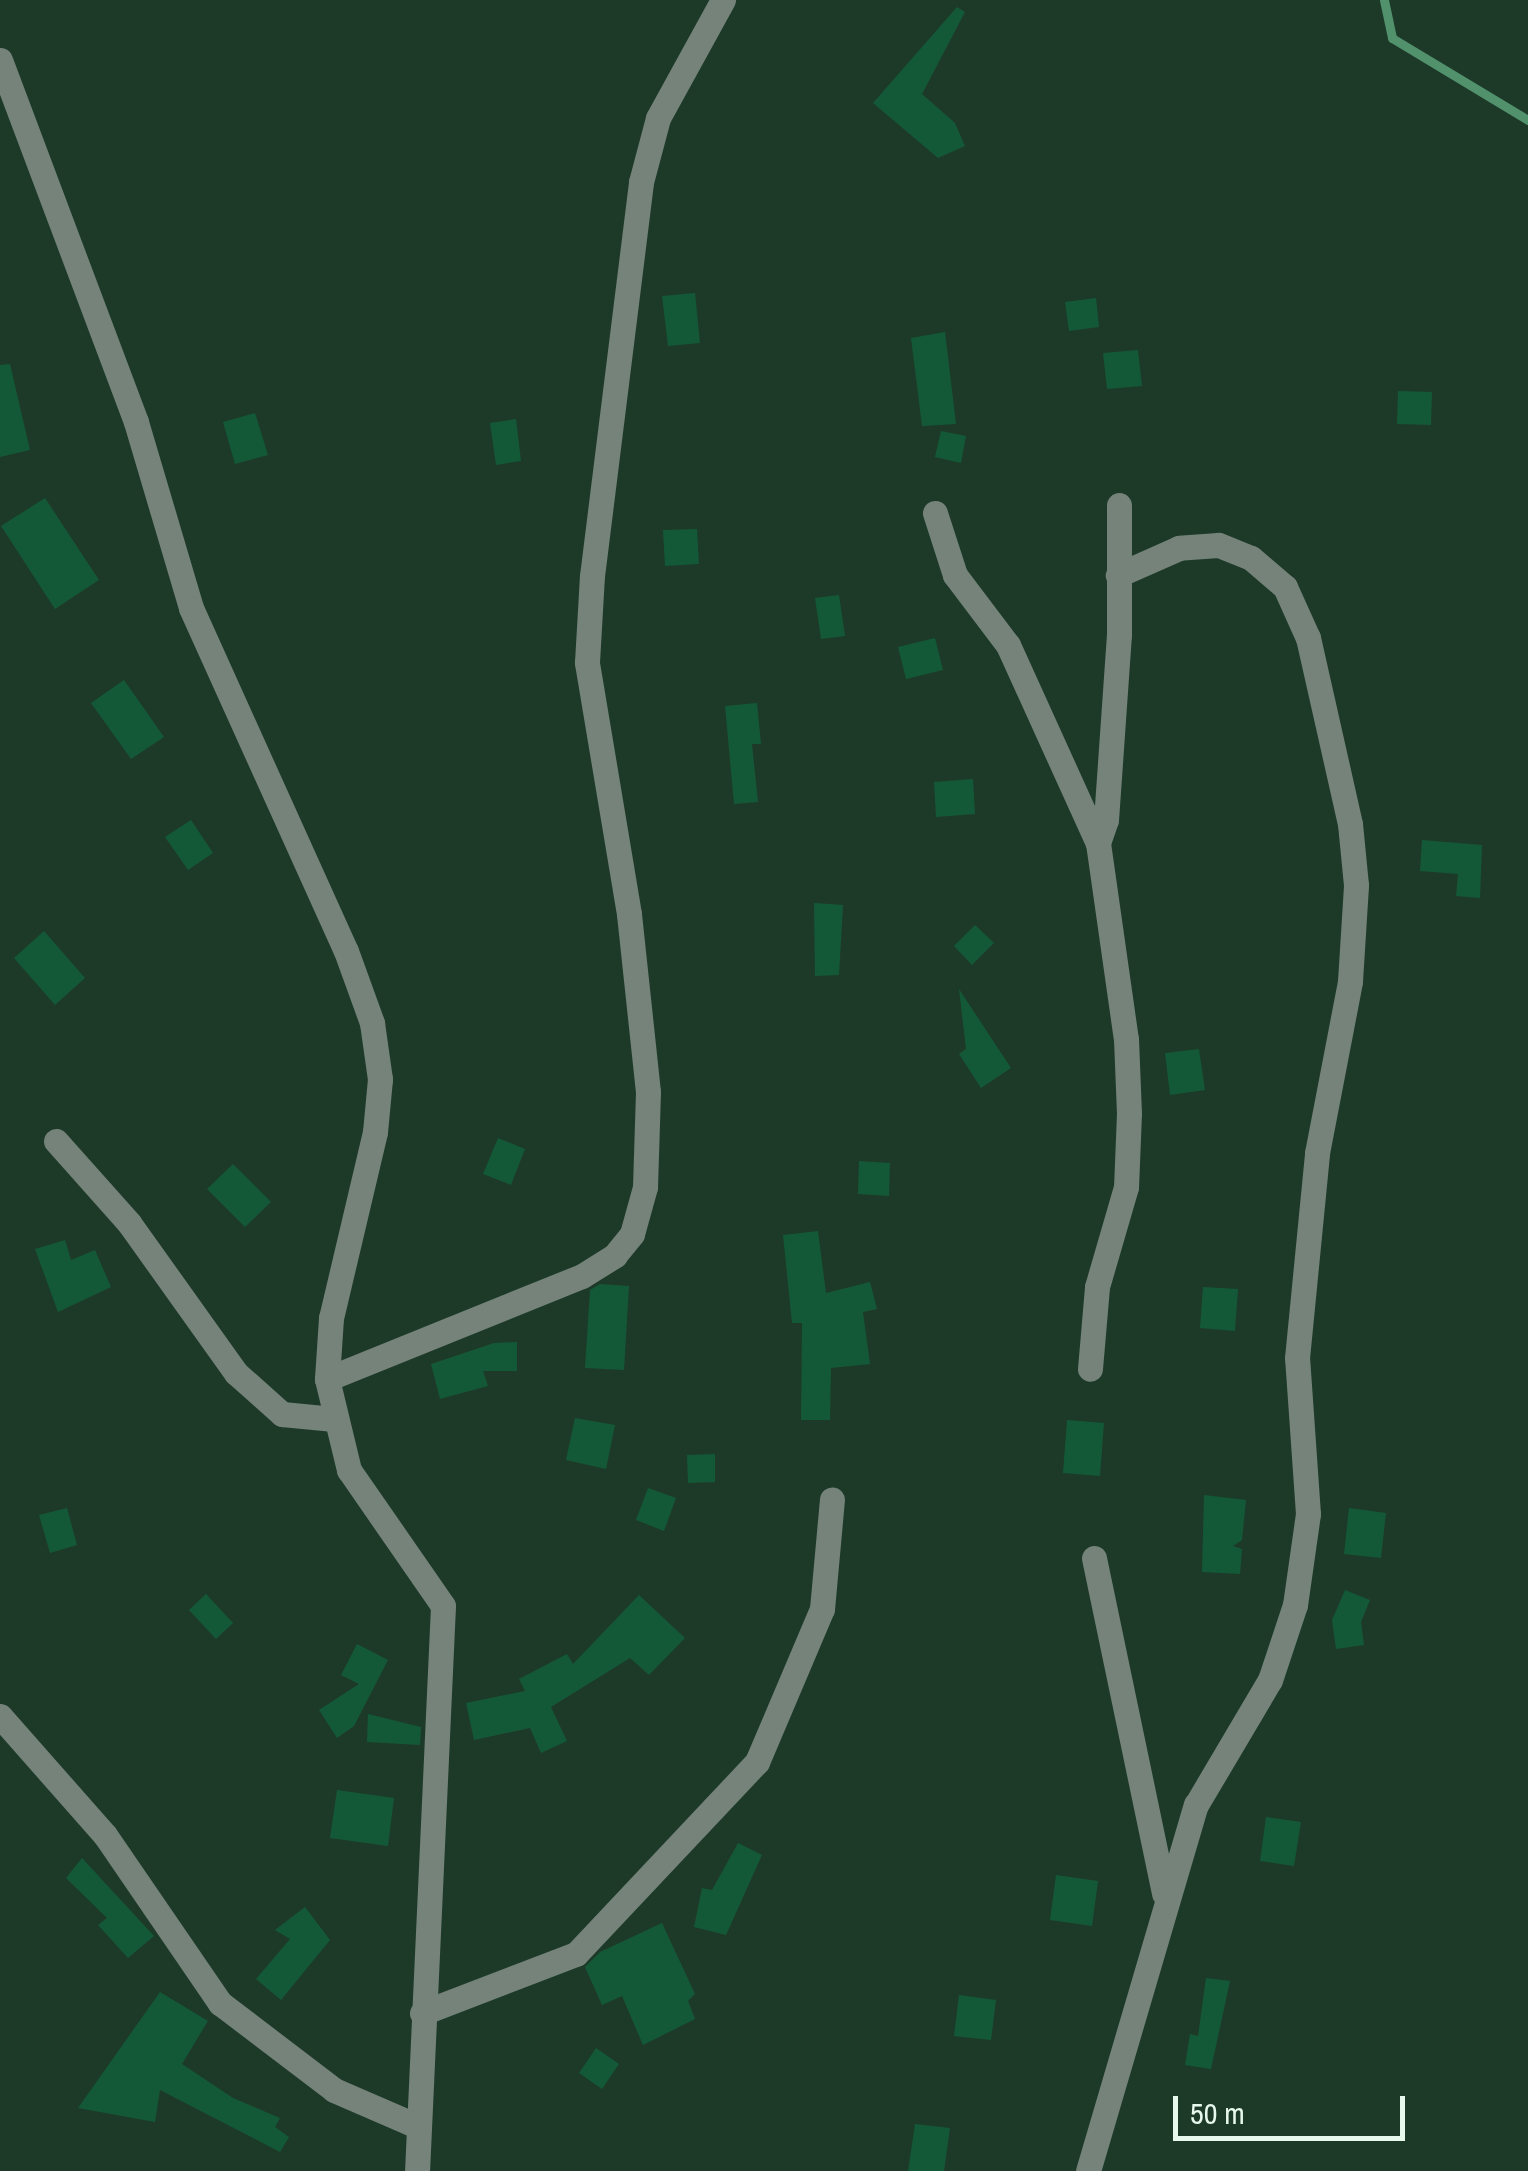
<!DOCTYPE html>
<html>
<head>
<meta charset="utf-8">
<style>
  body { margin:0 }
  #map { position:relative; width:1528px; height:2171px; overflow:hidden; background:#1d3a29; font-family:"Archivo Narrow",sans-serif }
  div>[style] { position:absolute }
  .stream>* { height:9px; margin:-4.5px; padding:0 4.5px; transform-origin:4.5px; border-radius:4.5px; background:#51916c }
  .building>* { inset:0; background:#145937 }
  .minor>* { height:25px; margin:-12.5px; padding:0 12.5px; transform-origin:12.5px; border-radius:12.5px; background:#75837a }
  span { translate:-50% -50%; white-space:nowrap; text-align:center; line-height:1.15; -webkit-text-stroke:10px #1d3a29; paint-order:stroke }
  .scale { position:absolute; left:1173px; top:2096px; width:232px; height:45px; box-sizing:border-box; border:5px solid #e7f8ed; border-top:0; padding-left:12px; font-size:30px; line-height:35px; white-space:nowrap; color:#e7f8ed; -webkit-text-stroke:8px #1d3a29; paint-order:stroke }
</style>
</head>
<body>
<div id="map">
  <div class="stream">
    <i style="left:1384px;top:0;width:39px;rotate:78deg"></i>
    <i style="left:1392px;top:38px;width:159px;rotate:31.1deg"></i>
  </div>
  <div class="building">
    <i style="clip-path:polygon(957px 7px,965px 12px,922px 94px,955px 123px,965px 146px,938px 158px,873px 103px)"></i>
    <i style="clip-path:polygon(695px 293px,700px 343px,668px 346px,662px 296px)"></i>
    <i style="clip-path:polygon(1096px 298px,1099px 327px,1069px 331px,1065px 302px)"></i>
    <i style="clip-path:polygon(945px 332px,956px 424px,922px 426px,911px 338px)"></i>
    <i style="clip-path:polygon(1138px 350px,1142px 386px,1107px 389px,1103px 353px)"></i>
    <i style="clip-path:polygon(10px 364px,30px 450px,0 457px,0 365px)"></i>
    <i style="clip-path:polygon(1398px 391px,1432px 392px,1431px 425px,1397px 424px)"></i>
    <i style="clip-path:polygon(255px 413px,268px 455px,235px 464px,223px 422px)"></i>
    <i style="clip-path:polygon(516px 419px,521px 461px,496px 465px,490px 423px)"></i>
    <i style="clip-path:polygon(941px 431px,966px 436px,961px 463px,935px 457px)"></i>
    <i style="clip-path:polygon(45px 498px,99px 580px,55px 609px,1px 526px)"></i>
    <i style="clip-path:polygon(697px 529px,699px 564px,665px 566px,663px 530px)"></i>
    <i style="clip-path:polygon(839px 595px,845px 636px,821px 639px,815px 598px)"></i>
    <i style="clip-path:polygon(935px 638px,943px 670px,906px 679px,898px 647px)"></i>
    <i style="clip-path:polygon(124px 680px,164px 737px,131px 759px,91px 703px)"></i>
    <i style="clip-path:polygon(757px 703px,761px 744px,752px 744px,758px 802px,734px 804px,725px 706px)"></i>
    <i style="clip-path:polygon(973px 779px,975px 814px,936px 817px,934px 782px)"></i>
    <i style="clip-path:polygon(191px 820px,213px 853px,188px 870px,165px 837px)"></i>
    <i style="clip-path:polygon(1422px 840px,1482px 845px,1480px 898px,1456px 896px,1458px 874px,1420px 871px)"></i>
    <i style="clip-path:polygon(814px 903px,843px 905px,839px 975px,815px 976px)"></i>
    <i style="clip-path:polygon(975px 925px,994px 943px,972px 965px,954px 946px)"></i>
    <i style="clip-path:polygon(44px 931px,85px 978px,55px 1005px,14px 958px)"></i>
    <i style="clip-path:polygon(959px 989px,1011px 1068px,981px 1088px,959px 1054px,966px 1049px)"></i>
    <i style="clip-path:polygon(1199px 1049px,1205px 1090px,1170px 1095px,1165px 1053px)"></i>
    <i style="clip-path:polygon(498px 1138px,525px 1149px,511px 1185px,483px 1174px)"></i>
    <i style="clip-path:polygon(859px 1161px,890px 1163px,889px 1196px,858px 1194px)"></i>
    <i style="clip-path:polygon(233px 1164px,271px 1202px,245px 1227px,207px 1189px)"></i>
    <i style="clip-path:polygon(818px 1231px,826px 1293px,870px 1282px,877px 1309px,863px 1312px,870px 1364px,831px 1368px,830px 1420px,801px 1420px,802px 1323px,792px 1323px,783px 1235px)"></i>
    <i style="clip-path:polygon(65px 1240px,71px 1260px,95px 1250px,111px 1287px,58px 1312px,35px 1249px)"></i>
    <i style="clip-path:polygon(600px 1284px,629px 1286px,624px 1370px,585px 1368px,590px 1290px)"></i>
    <i style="clip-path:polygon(1203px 1287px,1238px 1289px,1235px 1331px,1200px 1328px)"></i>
    <i style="clip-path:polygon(517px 1342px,517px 1371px,483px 1371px,488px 1386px,440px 1399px,431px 1364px,494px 1343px)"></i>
    <i style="clip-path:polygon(575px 1418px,615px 1425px,606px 1469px,566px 1460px)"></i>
    <i style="clip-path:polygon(1067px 1420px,1104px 1423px,1100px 1476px,1063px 1473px)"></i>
    <i style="clip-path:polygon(715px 1454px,715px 1482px,688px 1483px,687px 1455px)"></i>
    <i style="clip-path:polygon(648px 1488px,676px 1498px,664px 1531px,636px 1520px)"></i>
    <i style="clip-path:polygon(1204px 1495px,1246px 1500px,1242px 1540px,1233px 1546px,1242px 1549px,1240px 1574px,1202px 1572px)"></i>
    <i style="clip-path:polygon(67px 1508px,77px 1545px,50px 1553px,39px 1515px)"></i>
    <i style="clip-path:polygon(1349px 1508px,1386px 1513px,1381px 1558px,1344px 1554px)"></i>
    <i style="clip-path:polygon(1345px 1590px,1370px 1600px,1361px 1622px,1364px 1645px,1336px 1649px,1332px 1620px)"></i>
    <i style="clip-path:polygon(206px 1594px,233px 1623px,216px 1639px,189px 1610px)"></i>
    <i style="clip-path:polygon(639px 1595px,685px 1638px,649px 1675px,630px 1658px,551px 1707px,567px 1741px,541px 1753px,530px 1728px,474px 1740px,466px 1703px,525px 1691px,519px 1679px,567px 1654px,573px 1664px)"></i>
    <i style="clip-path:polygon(357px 1644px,388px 1660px,354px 1726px,337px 1738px,319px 1710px,359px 1684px,341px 1675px)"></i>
    <i style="clip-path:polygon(368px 1714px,421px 1727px,420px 1745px,367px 1742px)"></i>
    <i style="clip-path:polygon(337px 1790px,394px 1798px,388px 1846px,330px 1838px)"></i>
    <i style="clip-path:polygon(1266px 1817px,1301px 1822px,1294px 1866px,1260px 1861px)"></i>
    <i style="clip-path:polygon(738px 1843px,762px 1855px,726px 1935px,694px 1927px,702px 1888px,712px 1890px)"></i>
    <i style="clip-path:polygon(82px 1858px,154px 1936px,128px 1958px,98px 1925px,107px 1918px,66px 1878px)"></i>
    <i style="clip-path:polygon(1056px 1875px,1098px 1881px,1092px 1926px,1050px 1920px)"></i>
    <i style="clip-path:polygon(305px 1907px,330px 1940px,281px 2000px,256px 1979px,290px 1939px,275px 1930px)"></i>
    <i style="clip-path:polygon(662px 1923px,695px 1994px,688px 2001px,695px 2019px,643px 2045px,622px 1996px,602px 2005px,585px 1967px,600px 1952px)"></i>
    <i style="clip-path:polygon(1206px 1978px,1230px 1981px,1211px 2069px,1185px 2065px,1190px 2034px,1198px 2036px)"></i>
    <i style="clip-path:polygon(160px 1992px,208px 2021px,182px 2064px,233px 2098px,280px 2118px,275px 2127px,289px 2137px,280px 2152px,160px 2090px,155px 2122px,78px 2108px)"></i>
    <i style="clip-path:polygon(959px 1995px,996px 2000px,991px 2040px,954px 2036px)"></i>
    <i style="clip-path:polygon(596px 2048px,619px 2064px,602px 2089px,579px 2073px)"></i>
    <i style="clip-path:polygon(915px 2124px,950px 2128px,944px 2171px,908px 2171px)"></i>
  </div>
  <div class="minor">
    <i style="left:0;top:60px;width:387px;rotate:69.4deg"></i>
    <i style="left:136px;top:422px;width:194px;rotate:73.5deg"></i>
    <i style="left:191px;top:608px;width:376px;rotate:65.7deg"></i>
    <i style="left:346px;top:951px;width:77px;rotate:70.1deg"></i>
    <i style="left:372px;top:1023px;width:57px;rotate:81.9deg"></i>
    <i style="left:380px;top:1079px;width:53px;rotate:95.4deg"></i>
    <i style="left:375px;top:1132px;width:191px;rotate:103.3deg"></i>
    <i style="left:331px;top:1318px;width:61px;rotate:93.8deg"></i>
    <i style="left:327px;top:1379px;width:94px;rotate:76.4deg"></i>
    <i style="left:349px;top:1470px;width:165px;rotate:55.3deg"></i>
    <i style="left:443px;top:1606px;width:566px;rotate:92.63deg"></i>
    <i style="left:935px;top:513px;width:65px;rotate:72.1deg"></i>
    <i style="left:955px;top:575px;width:88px;rotate:52.9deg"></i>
    <i style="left:1008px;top:645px;width:217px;rotate:65.6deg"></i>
    <i style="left:1098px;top:843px;width:198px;rotate:81.9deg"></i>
    <i style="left:1126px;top:1039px;width:74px;rotate:87.7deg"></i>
    <i style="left:1129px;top:1113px;width:74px;rotate:92.3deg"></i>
    <i style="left:1126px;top:1187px;width:104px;rotate:106.2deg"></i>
    <i style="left:1097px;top:1287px;width:82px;rotate:94.9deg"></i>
    <i style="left:1098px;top:843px;width:24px;rotate:-71deg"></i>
    <i style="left:1106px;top:820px;width:185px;rotate:-86deg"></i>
    <i style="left:1119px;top:635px;width:130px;rotate:-90deg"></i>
    <i style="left:56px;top:1141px;width:110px;rotate:48.3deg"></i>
    <i style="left:129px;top:1223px;width:184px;rotate:54.5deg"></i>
    <i style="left:236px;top:1373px;width:62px;rotate:41.7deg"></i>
    <i style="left:282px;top:1414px;width:52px;rotate:5.5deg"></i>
    <i style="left:327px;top:1379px;width:275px;rotate:-22deg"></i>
    <i style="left:582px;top:1276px;width:39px;rotate:-32deg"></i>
    <i style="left:615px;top:1255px;width:27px;rotate:-51deg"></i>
    <i style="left:632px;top:1234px;width:49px;rotate:-74.5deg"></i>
    <i style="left:645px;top:1187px;width:95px;rotate:-88.2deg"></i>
    <i style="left:648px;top:1092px;width:179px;rotate:-96.1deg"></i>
    <i style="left:629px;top:914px;width:255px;rotate:-99.5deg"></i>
    <i style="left:587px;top:662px;width:86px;rotate:-86.7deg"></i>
    <i style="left:592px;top:576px;width:397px;rotate:-82.9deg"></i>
    <i style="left:641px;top:182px;width:66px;rotate:-75.1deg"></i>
    <i style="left:658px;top:118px;width:135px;rotate:-61.2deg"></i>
    <i style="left:1094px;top:1558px;width:343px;rotate:78.2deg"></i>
    <i style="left:0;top:1716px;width:159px;rotate:48.6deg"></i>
    <i style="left:105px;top:1835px;width:204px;rotate:55.6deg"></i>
    <i style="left:220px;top:2003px;width:143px;rotate:37.3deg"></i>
    <i style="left:334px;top:2090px;width:90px;rotate:23.4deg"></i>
    <i style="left:422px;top:2013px;width:165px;rotate:-21deg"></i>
    <i style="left:576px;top:1954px;width:264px;rotate:-46.7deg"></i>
    <i style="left:757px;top:1762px;width:166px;rotate:-67deg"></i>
    <i style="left:822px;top:1609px;width:110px;rotate:-84.8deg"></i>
    <i style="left:1088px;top:2171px;width:382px;rotate:-73.6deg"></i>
    <i style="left:1196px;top:1805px;width:145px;rotate:-59.4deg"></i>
    <i style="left:1270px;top:1680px;width:79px;rotate:-71.6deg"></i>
    <i style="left:1295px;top:1605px;width:92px;rotate:-81.9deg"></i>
    <i style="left:1308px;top:1514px;width:156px;rotate:-94deg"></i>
    <i style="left:1297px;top:1358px;width:206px;rotate:-84.4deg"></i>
    <i style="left:1317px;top:1153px;width:175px;rotate:-79.1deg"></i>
    <i style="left:1350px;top:981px;width:96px;rotate:-86.4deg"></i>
    <i style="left:1356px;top:885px;width:61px;rotate:-95.6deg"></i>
    <i style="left:1350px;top:824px;width:191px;rotate:-102.7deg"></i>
    <i style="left:1308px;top:638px;width:56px;rotate:-114.3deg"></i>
    <i style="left:1285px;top:587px;width:45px;rotate:-139.5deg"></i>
    <i style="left:1251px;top:558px;width:35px;rotate:-158deg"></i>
    <i style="left:1218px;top:545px;width:39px;rotate:176deg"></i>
    <i style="left:1179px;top:548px;width:67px;rotate:156.1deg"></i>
  </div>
  <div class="scale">50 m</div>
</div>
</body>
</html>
